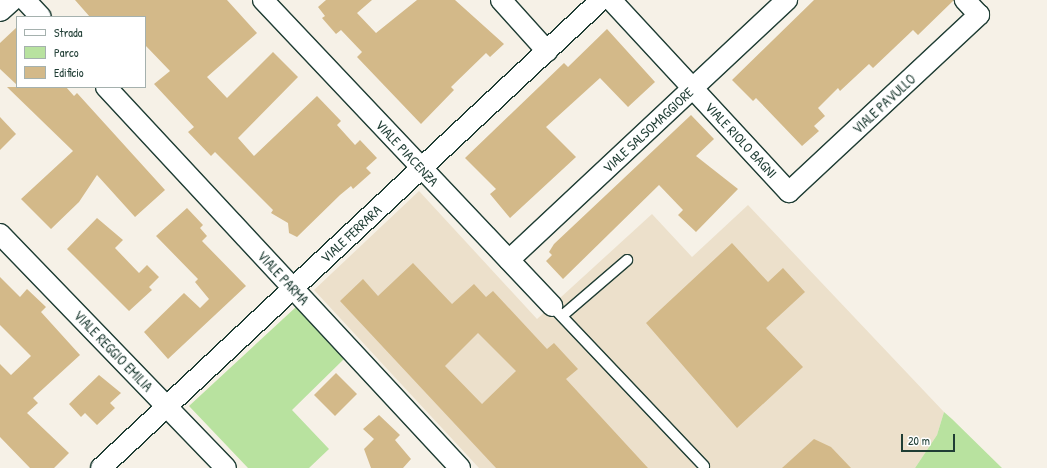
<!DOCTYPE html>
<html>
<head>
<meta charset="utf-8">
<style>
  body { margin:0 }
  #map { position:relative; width:1047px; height:468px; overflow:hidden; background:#f6f1e7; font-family:"Patrick Hand",sans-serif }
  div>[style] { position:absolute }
  .built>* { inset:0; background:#ece0cb }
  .green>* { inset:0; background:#b8e29f }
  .building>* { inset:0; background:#d3b989 }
  .roads { filter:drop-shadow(1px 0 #1f3d34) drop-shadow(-1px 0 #1f3d34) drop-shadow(0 1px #1f3d34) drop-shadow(0 -1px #1f3d34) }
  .lane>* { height:10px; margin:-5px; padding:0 5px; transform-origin:5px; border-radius:5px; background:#fff }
  .street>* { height:20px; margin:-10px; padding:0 10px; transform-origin:10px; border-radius:10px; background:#fff }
  .secondary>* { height:22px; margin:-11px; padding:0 11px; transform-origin:11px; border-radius:11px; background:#fff }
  span { translate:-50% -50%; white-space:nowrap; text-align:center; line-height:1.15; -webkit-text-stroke:3.5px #fff; paint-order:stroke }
  .street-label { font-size:14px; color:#1f3d34 }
  .legend { position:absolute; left:16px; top:16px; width:130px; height:72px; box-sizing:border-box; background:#fff; border:1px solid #a5b1ae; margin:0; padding:5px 7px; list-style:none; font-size:12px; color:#1f3d34 }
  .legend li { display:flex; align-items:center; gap:8px; height:20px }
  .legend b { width:20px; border:1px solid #a5b1ae }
  .scale { position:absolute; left:901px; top:434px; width:54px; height:18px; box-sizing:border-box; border:2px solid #1f3d34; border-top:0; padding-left:5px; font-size:12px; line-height:14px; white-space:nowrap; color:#1f3d34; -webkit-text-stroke:3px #fff; paint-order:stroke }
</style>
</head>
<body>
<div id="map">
  <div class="built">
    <i style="clip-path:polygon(419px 191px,537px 319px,652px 214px,692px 257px,748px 205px,944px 412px,937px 435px,915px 468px,479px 468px,314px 290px)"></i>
  </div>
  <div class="green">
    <i style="clip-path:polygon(296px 307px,344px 359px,292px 410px,329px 449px,309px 468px,248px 468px,189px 406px)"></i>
    <i style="clip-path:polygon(944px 412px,952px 419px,1002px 468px,915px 468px,937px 435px)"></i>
  </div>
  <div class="building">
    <i style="clip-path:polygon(75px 0,227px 0,257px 33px,207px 77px,227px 98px,273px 52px,298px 77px,238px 138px,254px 156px,317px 96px,341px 121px,337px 125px,355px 145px,360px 140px,377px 158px,366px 168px,371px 173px,353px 189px,351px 186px,340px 195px,297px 237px,289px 233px,288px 223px,271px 213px,273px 210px,215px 152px,211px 156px,188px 132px,194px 127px,154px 84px,170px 71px,145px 45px,145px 17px,90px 17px)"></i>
    <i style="clip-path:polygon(326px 0,372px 0,357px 13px,376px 33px,417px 0,455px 0,504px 44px,490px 57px,486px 53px,451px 87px,454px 90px,421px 124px,357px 57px,362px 52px,341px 30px,336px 34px,322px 18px,325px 16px,318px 7px)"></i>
    <i style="clip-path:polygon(814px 0,954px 0,918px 35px,913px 30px,873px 68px,869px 64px,840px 91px,838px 88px,818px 108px,825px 116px,814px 126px,819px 131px,802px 146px,756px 98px,753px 101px,732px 80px)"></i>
    <i style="clip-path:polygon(17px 27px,17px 85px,0 69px,0 43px)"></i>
    <i style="clip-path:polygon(607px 29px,655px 82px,628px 107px,600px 78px,546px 127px,576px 157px,510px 218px,490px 194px,496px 189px,465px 158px,564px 63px,568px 67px)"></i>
    <i style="clip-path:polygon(7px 87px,66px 87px,74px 96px,77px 93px,165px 190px,135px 217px,97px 175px,79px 202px,51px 229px,21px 199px,73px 151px)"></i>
    <i style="clip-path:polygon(691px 115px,714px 139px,696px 156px,738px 189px,696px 232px,678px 215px,683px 210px,659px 185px,563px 279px,546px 261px,552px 255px,549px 252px,554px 244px)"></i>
    <i style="clip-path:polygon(0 117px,16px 134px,0 150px)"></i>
    <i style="clip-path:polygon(187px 208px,203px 225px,200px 228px,207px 236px,202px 241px,246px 286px,168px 359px,144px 332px,184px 293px,200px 308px,209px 299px,195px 282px,198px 279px,156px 236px)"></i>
    <i style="clip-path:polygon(97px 218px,123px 240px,115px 248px,139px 273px,147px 265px,159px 277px,149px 287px,152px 290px,129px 311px,67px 249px)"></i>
    <i style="clip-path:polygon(732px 243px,768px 282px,783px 268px,805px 292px,766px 328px,803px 367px,737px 428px,646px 323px)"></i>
    <i style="clip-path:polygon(evenodd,413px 263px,452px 304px,474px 284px,486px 297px,493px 291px,547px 349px,554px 343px,578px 369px,566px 379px,648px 468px,496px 468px,340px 301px,363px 279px,378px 296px,413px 263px,478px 333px,516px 371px,482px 404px,445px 366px,478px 333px)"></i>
    <i style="clip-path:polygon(0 277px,20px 297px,27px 289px,46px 307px,41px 312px,80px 355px,33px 398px,38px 403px,27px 413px,69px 453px,54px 468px,30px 468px,0 437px,0 364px,11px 375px,31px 356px,0 325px)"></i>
    <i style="clip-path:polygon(336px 373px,357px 394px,335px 416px,314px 395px)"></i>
    <i style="clip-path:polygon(99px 375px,121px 393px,110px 403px,115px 408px,97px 425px,85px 413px,81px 417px,69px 404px)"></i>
    <i style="clip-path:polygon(379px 415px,400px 435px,395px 440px,411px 459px,403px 468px,371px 468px,364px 449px,374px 439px,363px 429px)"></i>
    <i style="clip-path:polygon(814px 439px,831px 447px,851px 468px,782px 468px)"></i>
  </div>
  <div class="roads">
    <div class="lane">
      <i style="left:552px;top:306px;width:221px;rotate:46.5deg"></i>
      <i style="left:562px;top:316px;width:86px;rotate:-40.7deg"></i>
    </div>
    <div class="street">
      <i style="left:25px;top:0;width:23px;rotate:47deg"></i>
      <i style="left:263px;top:0;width:421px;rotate:46.6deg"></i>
      <i style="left:501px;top:0;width:69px;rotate:48deg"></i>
      <i style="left:611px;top:0;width:262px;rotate:47.2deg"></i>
      <i style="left:789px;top:192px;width:260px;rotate:-43deg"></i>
      <i style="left:979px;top:15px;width:21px;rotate:-133deg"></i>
      <i style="left:106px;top:87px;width:520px;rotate:47.1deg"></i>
      <i style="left:0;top:234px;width:325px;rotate:46deg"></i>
      <i style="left:509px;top:260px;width:381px;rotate:-43.1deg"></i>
      <i style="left:101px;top:468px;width:685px;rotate:-43.11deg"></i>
    </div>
    <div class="secondary">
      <i style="left:0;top:10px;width:15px;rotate:-42deg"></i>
    </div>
  </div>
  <div class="street-label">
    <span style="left:884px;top:104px;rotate:-43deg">VIALE PAVULLO</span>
    <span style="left:648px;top:130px;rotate:-43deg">VIALE SALSOMAGGIORE</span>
    <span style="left:741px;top:140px;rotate:47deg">VIALE RIOLO BAGNI</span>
    <span style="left:407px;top:153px;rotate:47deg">VIALE PIACENZA</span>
    <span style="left:351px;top:234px;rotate:-43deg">VIALE FERRARA</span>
    <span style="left:283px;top:278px;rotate:47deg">VIALE PARMA</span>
    <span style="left:113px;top:351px;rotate:46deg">VIALE REGGIO EMILIA</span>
  </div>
  <ul class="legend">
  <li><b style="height:5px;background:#fff"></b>Strada</li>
  <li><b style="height:11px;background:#b8e29f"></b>Parco</li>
  <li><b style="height:11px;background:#d3b989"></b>Edificio</li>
  </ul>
  <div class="scale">20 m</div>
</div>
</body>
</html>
